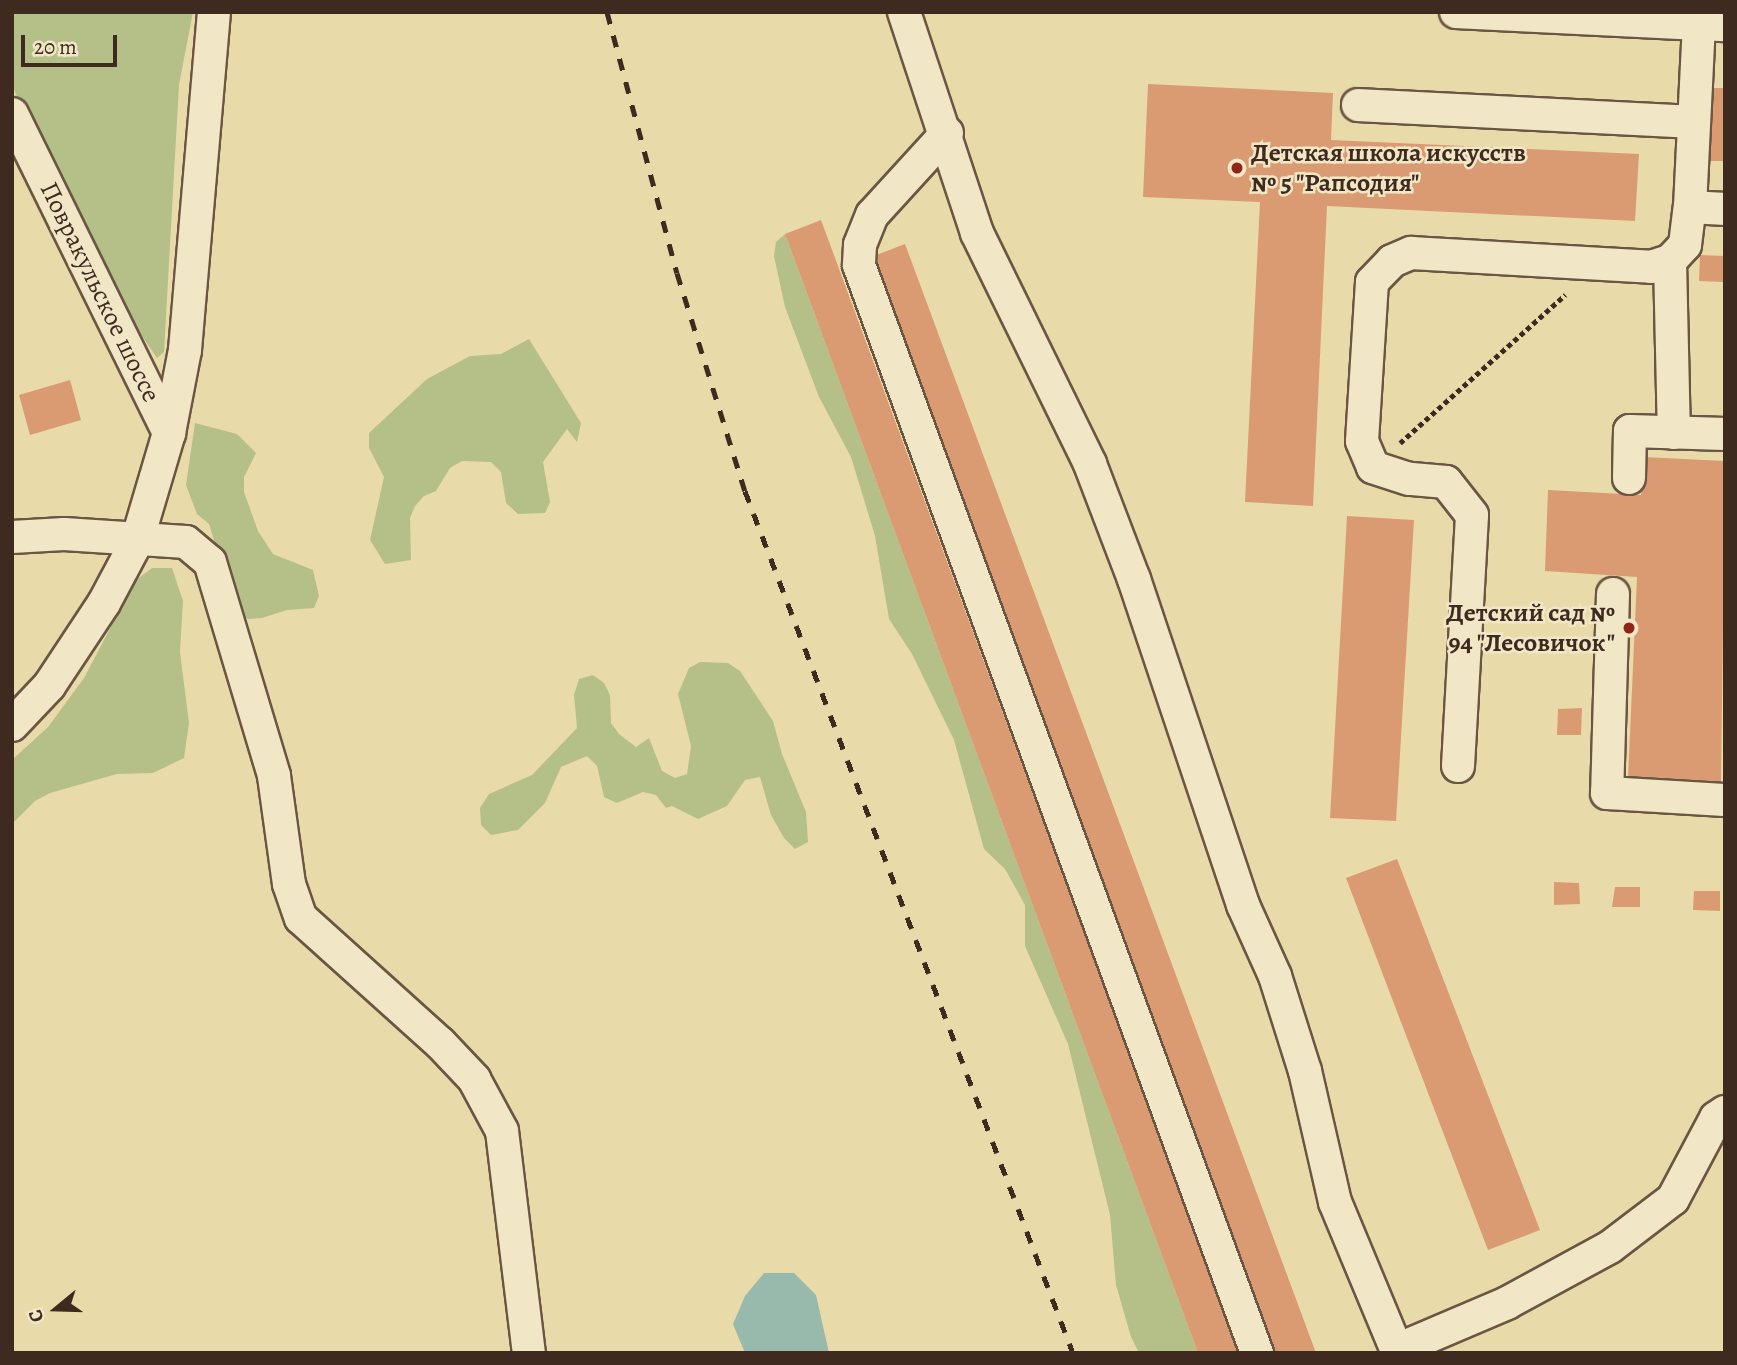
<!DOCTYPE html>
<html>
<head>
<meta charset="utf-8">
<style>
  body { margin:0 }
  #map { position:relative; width:1737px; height:1365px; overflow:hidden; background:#e9daa9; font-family:Alegreya,serif }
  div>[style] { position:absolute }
  .green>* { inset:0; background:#b5c089 }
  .water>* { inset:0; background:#97baac }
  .building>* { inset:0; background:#db9b72 }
  .path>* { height:4.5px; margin-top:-2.25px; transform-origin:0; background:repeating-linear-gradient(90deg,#3f2a20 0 5px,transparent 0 8.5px) }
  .roads { filter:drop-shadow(2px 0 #6a5642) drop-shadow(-2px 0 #6a5642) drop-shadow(0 2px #6a5642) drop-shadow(0 -2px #6a5642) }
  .minor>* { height:32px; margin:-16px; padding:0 16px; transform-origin:16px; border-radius:16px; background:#f1e7c7 }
  .rail>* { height:5px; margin-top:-2.5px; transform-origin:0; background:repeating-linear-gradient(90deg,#3f2a20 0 12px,transparent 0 24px) }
  .dots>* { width:19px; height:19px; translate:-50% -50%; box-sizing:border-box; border:4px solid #f1e7c7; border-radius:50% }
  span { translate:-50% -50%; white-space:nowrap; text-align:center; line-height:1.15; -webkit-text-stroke:5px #f1e7c7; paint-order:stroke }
  .poi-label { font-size:26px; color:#3f2a20; font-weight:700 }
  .left { translate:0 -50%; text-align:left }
  .right { translate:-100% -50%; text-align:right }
  .street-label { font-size:26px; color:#3f2a20 }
  .frame { position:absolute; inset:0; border:14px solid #3f2a20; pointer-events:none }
  .north { position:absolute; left:21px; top:1274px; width:70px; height:70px; -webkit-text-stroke:5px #f1e7c7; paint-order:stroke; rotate:251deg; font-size:19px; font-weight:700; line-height:28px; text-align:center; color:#3f2a20 }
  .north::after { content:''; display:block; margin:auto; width:24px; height:32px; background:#3f2a20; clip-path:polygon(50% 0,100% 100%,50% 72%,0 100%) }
  .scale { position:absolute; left:21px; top:35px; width:96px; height:32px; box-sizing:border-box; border:4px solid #3f2a20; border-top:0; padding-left:9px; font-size:21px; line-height:24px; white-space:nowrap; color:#3f2a20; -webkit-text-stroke:5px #f1e7c7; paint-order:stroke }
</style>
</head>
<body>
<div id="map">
  <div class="green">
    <i style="clip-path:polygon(12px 12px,193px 12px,179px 85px,164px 352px,157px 358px,127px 314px,20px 105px,12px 84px)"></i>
    <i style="clip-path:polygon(785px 234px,1198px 1353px,1139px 1353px,1131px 1337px,1116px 1285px,1110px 1215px,1068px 1044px,1025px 946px,1025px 905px,1005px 869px,984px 849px,954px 740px,912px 654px,889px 619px,875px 536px,851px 457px,819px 397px,785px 307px,774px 256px,776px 242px)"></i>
    <i style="clip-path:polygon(529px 339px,581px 423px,577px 442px,567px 429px,543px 462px,550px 502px,545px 513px,518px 514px,506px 503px,501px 472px,491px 462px,462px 461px,450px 468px,436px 491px,424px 496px,415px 506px,410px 518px,411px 560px,385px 564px,370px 540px,384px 477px,369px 448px,369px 433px,427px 379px,470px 356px,501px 354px)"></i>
    <i style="clip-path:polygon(195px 423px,237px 434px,256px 453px,244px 477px,244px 492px,258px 531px,273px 554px,313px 570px,319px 596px,314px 608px,287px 610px,262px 618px,248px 619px,236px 611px,209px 524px,197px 514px,186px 485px)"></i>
    <i style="clip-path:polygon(152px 568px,172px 568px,183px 601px,180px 652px,189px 723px,184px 758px,153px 773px,117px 774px,50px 793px,35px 801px,12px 824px,12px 760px,48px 727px,84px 678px,135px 581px)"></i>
    <i style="clip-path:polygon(700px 662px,728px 663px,740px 671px,773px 721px,782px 754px,806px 812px,808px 842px,795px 849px,784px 838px,771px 815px,760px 777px,745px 780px,727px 806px,698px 819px,672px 806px,666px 808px,656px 795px,643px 792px,617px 803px,604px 797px,597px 766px,587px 756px,561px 767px,545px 803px,518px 830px,491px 835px,481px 825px,480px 808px,489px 794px,532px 775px,577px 728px,574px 695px,579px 679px,593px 675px,604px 683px,610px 695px,611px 723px,619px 734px,636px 747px,649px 738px,662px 771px,675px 778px,687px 774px,691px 746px,678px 694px,689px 668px)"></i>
  </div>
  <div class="water">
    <i style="clip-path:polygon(764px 1273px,794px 1273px,816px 1295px,829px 1353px,745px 1353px,733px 1324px,745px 1296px)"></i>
  </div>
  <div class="building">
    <i style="clip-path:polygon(1148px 84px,1333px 93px,1331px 140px,1639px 154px,1635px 221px,1327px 206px,1313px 506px,1245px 502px,1260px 202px,1143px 197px)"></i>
    <i style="clip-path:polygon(1706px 88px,1725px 88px,1725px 161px,1705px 161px)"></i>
    <i style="clip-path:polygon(821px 220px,1239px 1353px,1198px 1353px,785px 234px)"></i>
    <i style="clip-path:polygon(905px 244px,1316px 1353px,1272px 1353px,866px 259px)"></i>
    <i style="clip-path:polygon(1700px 255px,1725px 256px,1725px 282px,1699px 281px)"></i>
    <i style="clip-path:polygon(70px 380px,81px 420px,30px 435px,19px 395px)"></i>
    <i style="clip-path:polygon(1643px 457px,1725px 461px,1721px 783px,1628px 779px,1637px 577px,1545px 571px,1548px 490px,1641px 495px)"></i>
    <i style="clip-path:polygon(1347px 516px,1414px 520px,1396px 821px,1330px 818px)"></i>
    <i style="clip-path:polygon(1582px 708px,1581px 735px,1557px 735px,1558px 709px)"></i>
    <i style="clip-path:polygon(1397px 859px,1540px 1230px,1488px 1250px,1346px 878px)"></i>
    <i style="clip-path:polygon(1554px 882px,1579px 883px,1580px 904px,1554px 905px)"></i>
    <i style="clip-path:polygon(1615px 887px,1640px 887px,1640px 907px,1612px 907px)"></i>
    <i style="clip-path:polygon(1694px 891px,1720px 891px,1720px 911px,1693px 910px)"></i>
  </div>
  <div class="path">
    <i style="left:1400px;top:443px;width:222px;rotate:-41.9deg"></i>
  </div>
  <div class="roads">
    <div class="minor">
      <i style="left:904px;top:12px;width:233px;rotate:71.7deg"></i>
      <i style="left:977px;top:233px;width:257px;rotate:63.9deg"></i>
      <i style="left:1090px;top:464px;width:123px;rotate:69.1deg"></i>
      <i style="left:1134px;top:579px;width:344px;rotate:71.5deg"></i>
      <i style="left:1243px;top:905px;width:78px;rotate:65.7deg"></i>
      <i style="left:1275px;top:976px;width:100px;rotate:72.5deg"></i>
      <i style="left:1305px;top:1071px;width:134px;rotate:77.1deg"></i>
      <i style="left:1335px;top:1202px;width:164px;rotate:67.4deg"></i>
      <i style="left:1456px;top:12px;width:269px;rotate:2.8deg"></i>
      <i style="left:1358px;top:105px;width:336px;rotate:2.9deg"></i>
      <i style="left:12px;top:114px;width:356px;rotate:63.8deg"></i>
      <i style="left:947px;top:133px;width:111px;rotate:132.4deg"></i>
      <i style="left:872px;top:215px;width:32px;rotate:112deg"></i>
      <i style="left:860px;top:245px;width:20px;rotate:93deg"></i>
      <i style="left:859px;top:265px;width:1159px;rotate:69.91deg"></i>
      <i style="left:1690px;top:207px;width:35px;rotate:3deg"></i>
      <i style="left:1670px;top:261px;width:172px;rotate:88.7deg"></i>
      <i style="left:1629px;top:478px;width:47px;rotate:-88.8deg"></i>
      <i style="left:1630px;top:431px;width:95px;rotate:1.8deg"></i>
      <i style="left:12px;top:537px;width:52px;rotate:-3.3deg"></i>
      <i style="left:64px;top:534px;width:122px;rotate:3.8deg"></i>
      <i style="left:186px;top:542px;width:31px;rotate:40deg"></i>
      <i style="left:210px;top:562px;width:223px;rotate:73.3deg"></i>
      <i style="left:274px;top:776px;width:109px;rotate:82.1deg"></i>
      <i style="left:289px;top:884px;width:36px;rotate:71deg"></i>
      <i style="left:301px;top:918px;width:187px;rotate:42deg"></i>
      <i style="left:440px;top:1043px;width:50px;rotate:46.6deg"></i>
      <i style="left:474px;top:1079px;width:59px;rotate:61.7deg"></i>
      <i style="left:502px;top:1131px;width:224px;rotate:83.1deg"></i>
      <i style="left:1613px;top:594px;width:199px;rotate:91.7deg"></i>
      <i style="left:1607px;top:793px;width:118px;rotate:3.4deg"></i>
      <i style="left:12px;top:725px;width:54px;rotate:-46.5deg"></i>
      <i style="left:49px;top:686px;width:100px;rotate:-56.5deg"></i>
      <i style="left:104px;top:603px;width:70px;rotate:-62deg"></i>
      <i style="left:137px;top:541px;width:113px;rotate:-73.5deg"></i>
      <i style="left:169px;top:433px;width:85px;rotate:-79.1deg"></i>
      <i style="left:185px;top:350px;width:339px;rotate:-85.1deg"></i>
      <i style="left:1458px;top:766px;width:251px;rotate:-86.8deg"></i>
      <i style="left:1472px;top:515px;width:42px;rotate:-128.2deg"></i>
      <i style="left:1446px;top:482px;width:37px;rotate:-175deg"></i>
      <i style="left:1409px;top:479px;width:38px;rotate:-162deg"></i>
      <i style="left:1373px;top:467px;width:28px;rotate:-113deg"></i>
      <i style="left:1362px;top:441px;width:159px;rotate:-86.4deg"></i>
      <i style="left:1372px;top:282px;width:29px;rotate:-46deg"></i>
      <i style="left:1392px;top:261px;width:21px;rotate:-23deg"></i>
      <i style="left:1411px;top:253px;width:240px;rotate:3.3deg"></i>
      <i style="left:1651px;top:267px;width:20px;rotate:-18deg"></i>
      <i style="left:1670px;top:261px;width:22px;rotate:-47deg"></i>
      <i style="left:1685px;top:245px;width:38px;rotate:-83deg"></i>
      <i style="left:1690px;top:207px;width:183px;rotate:-87.2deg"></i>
      <i style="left:1397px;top:1350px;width:120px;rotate:-23.1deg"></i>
      <i style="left:1507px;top:1303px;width:117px;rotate:-28.5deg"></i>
      <i style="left:1610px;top:1247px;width:79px;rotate:-37.3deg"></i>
      <i style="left:1673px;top:1199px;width:92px;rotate:-62deg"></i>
      <i style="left:1716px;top:1118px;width:11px;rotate:-34deg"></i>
    </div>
  </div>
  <div class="rail">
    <i style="left:607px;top:12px;width:270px;rotate:75deg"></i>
    <i style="left:677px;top:273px;width:228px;rotate:72.7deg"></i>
    <i style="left:745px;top:491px;width:922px;rotate:69.17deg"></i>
  </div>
  <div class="dots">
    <i style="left:1237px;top:168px;background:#8f2418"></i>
    <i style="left:1629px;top:628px;background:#8f2418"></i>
  </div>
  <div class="poi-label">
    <span class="left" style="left:1251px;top:168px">Детская школа искусств<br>№ 5 "Рапсодия"</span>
    <span class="right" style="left:1615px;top:628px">Детский сад №<br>94 "Лесовичок"</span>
  </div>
  <div class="street-label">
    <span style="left:100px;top:292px;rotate:64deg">Повракульское шоссе</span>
  </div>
  <div class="frame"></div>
  <div class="north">С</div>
  <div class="scale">20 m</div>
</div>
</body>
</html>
